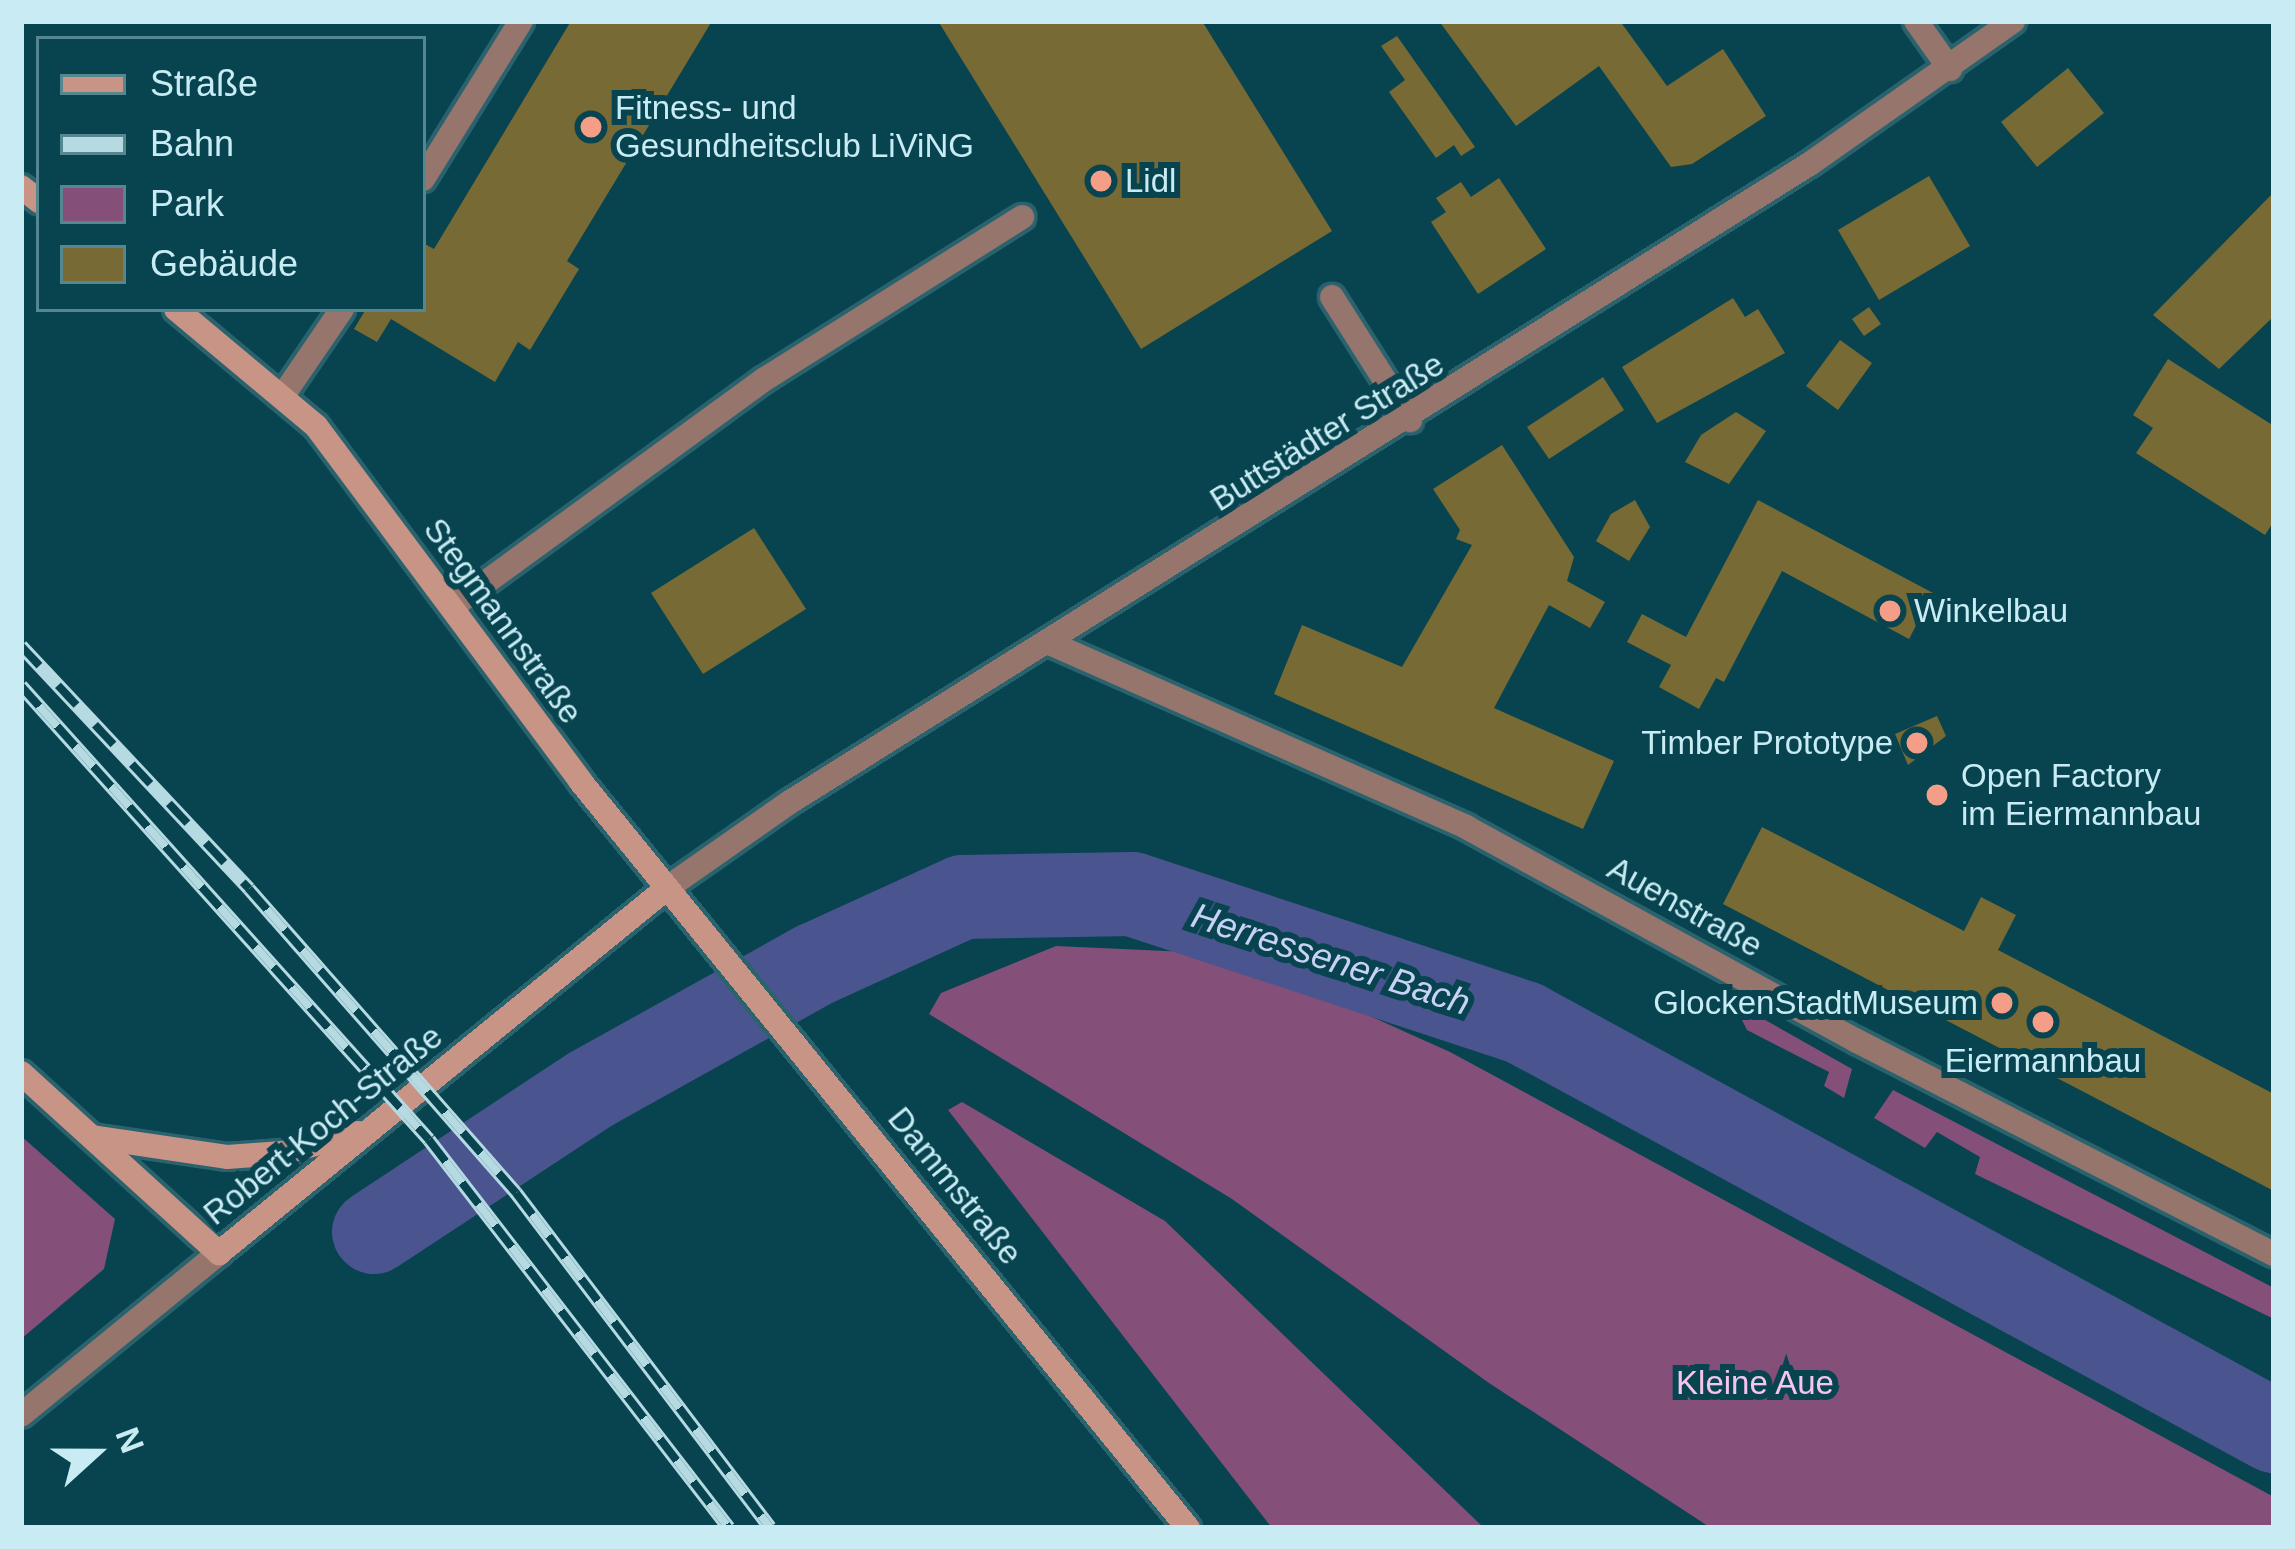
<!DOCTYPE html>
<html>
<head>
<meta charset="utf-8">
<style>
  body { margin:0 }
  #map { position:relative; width:2295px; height:1549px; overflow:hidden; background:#07444f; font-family:Arial,sans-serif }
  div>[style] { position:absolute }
  .green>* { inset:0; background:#844f79 }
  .river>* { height:84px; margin:-42px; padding:0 42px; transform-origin:42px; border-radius:42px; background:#4a548f }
  .building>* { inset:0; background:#786a35 }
  .roads { filter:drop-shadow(3px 0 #2a626d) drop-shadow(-3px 0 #2a626d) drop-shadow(0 3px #2a626d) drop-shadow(0 -3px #2a626d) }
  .service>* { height:24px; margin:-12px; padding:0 12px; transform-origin:12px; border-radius:12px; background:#95756c }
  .minor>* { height:24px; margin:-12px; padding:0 12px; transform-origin:12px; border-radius:12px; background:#95756c }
  .tertiary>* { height:24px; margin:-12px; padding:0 12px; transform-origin:12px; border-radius:12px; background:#95756c }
  .secondary>* { height:24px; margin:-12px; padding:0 12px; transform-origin:12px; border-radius:12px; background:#c79486 }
  .rail>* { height:14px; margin-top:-7px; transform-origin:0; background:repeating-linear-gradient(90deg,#07444f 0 27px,#b5dae2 0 54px); box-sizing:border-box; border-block:3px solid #b5dae2 }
  .dots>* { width:33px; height:33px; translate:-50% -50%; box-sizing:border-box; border:6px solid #07444f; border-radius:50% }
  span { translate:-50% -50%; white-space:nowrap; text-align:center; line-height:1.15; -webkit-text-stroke:12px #07444f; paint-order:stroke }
  .poi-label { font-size:33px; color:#c9ebf3 }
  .left { translate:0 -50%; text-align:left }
  .right { translate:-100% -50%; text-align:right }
  .street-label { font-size:33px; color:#c9ebf3 }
  .park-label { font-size:33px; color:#f7c5eb }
  .water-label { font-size:36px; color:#c9d2f6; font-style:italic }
  .frame { position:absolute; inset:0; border:24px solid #c9ebf3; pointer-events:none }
  .legend { position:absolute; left:36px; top:36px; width:390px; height:276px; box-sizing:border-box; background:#07444f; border:3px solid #558791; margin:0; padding:15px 21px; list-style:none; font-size:36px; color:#c9ebf3 }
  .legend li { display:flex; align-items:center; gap:24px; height:60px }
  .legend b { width:60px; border:3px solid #558791 }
  .north { position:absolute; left:36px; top:1393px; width:120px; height:120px; -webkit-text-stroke:9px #07444f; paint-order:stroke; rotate:69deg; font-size:33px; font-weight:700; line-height:48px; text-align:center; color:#c9ebf3 }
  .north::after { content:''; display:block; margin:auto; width:42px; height:54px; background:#c9ebf3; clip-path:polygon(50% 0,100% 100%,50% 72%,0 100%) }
</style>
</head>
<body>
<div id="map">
  <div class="green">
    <i style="clip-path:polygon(1056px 946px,1232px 954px,1450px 1052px,2274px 1497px,2274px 1528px,1711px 1528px,1489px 1383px,1232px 1199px,929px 1014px,941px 993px)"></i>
    <i style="clip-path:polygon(1753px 1013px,1852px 1069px,1844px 1098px,1824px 1086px,1829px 1072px,1747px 1030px,1742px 1020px)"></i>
    <i style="clip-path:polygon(1893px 1090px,2274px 1288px,2274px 1319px,1975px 1174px,1980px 1157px,1937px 1132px,1925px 1148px,1874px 1118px)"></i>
    <i style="clip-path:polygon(962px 1102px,1165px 1221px,1484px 1528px,1272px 1528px,948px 1110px)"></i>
    <i style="clip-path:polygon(21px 1136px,115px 1219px,104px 1269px,21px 1339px)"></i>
  </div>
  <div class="river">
    <i style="left:374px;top:1232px;width:260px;rotate:-33.4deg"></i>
    <i style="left:591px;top:1089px;width:257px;rotate:-29.1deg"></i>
    <i style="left:816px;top:964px;width:162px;rotate:-24.5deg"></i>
    <i style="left:963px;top:897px;width:169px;rotate:-1deg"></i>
    <i style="left:1132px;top:894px;width:413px;rotate:18.2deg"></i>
    <i style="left:1524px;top:1023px;width:854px;rotate:28.55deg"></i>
  </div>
  <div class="building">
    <i style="clip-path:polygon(571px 21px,712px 21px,567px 261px,579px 269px,530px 350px,518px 342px,495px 382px,391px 319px,377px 342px,354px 329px,366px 309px,423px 309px,423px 243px,434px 249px)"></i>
    <i style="clip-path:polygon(938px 21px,1202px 21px,1332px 231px,1141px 349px)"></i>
    <i style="clip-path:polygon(1439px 21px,1620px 21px,1667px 86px,1723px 49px,1766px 116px,1692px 164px,1671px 167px,1599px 66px,1516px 126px)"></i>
    <i style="clip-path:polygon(1397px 36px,1475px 147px,1461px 156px,1454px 145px,1436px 158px,1389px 92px,1405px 80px,1381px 46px)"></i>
    <i style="clip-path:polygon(2068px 68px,2104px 113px,2037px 167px,2001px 122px)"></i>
    <i style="clip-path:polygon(1929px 176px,1970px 246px,1879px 300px,1838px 230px)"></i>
    <i style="clip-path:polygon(1499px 178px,1546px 249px,1478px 294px,1431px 222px,1446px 212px,1436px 198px,1461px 182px,1471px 197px)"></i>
    <i style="clip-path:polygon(2274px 192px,2274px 316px,2219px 369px,2153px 315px)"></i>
    <i style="clip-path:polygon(1733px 298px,1745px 317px,1758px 309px,1785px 353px,1657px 423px,1622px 367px)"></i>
    <i style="clip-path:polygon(1869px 307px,1881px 324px,1864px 336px,1852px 319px)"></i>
    <i style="clip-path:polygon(1840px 340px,1872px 363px,1838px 410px,1806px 386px)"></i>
    <i style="clip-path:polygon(2168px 359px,2274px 426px,2274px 521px,2265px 535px,2136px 453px,2153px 428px,2133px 415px)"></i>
    <i style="clip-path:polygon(1603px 377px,1624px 410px,1549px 459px,1527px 427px)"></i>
    <i style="clip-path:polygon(1736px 412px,1766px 431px,1729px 484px,1685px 462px,1701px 435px)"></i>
    <i style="clip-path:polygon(1502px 445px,1574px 557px,1567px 581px,1605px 602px,1590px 628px,1549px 605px,1494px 708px,1614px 761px,1583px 829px,1274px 694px,1302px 625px,1402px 667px,1472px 545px,1456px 539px,1460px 530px,1433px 489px)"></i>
    <i style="clip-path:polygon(1635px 500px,1650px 527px,1629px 561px,1596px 541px,1611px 514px)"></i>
    <i style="clip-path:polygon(1758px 500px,1933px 593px,1909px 639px,1782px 571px,1724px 682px,1716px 678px,1699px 709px,1659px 687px,1671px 665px,1627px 642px,1642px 614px,1686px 637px)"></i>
    <i style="clip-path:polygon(754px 528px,806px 609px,703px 674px,651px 593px)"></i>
    <i style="clip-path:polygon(1937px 716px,1946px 736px,1908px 765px,1895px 734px)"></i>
    <i style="clip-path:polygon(1762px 827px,1964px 931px,1981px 897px,2016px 915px,1998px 950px,2274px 1094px,2274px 1191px,1723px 904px)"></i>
  </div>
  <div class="roads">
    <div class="service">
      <i style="left:423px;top:179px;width:186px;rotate:-58.2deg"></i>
      <i style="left:1332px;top:297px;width:146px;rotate:57.6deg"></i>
      <i style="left:284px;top:394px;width:103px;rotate:-55.7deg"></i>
      <i style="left:452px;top:607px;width:387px;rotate:-36.1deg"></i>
      <i style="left:765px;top:379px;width:304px;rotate:-32.2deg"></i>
    </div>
    <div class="minor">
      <i style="left:1916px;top:21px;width:59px;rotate:54.7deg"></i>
      <i style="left:1052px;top:644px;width:453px;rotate:23.8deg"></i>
      <i style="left:1466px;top:827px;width:446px;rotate:28.7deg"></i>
      <i style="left:1857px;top:1041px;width:468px;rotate:27.1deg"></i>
      <i style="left:21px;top:1415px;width:256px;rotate:-39.3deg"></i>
    </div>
    <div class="tertiary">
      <i style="left:667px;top:888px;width:150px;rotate:-35deg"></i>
      <i style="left:790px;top:802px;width:1204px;rotate:-32.04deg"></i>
      <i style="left:1811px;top:163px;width:247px;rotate:-35.1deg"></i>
    </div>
    <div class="secondary">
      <i style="left:21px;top:187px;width:23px;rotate:38deg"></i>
      <i style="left:176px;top:309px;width:182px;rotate:39.9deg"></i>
      <i style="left:316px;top:426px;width:444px;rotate:53.3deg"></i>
      <i style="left:581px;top:782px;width:962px;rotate:50.87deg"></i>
      <i style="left:21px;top:1073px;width:268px;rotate:42.3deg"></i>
      <i style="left:219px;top:1253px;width:578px;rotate:-39.17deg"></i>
      <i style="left:92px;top:1137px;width:136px;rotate:8.4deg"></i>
      <i style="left:227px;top:1157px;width:55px;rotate:-4.2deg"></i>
      <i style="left:282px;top:1153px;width:79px;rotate:-14.7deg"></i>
    </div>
  </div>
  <div class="rail">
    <i style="left:21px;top:646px;width:333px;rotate:46.8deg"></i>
    <i style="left:249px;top:889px;width:405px;rotate:48.7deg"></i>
    <i style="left:516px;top:1193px;width:420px;rotate:52.8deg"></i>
    <i style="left:21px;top:686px;width:610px;rotate:48.05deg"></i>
    <i style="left:429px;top:1140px;width:490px;rotate:52.3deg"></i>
  </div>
  <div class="dots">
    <i style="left:591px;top:127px;background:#f49e88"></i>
    <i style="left:1101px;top:181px;background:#f49e88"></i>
    <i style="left:1890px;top:611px;background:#f49e88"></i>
    <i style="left:1917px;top:743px;background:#f49e88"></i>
    <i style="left:1937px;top:795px;background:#f49e88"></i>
    <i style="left:2002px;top:1003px;background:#f49e88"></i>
    <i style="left:2043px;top:1022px;background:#f49e88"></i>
  </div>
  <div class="poi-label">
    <span class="left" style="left:615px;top:127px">Fitness- und<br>Gesundheitsclub LiViNG</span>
    <span class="left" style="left:1125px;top:181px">Lidl</span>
    <span class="left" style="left:1914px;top:611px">Winkelbau</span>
    <span class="right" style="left:1893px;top:743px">Timber Prototype</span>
    <span class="left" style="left:1961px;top:795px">Open Factory<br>im Eiermannbau</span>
    <span class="right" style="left:1978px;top:1003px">GlockenStadtMuseum</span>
    <span style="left:2043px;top:1061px">Eiermannbau</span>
  </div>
  <div class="street-label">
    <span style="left:1327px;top:432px;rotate:-32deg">Buttstädter Straße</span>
    <span style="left:503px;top:621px;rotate:54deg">Stegmannstraße</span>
    <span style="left:1685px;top:907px;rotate:29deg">Auenstraße</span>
    <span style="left:323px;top:1125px;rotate:-39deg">Robert-Koch-Straße</span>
    <span style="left:955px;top:1186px;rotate:51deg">Dammstraße</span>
  </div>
  <div class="park-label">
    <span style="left:1755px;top:1383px">Kleine Aue</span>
  </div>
  <div class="water-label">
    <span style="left:1331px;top:959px;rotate:18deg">Herressener Bach</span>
  </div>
  <div class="frame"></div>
  <ul class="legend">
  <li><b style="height:15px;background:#c79486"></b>Straße</li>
  <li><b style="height:15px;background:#b5dae2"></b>Bahn</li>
  <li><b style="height:33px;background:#844f79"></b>Park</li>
  <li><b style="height:33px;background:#786a35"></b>Gebäude</li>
  </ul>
  <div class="north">N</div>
</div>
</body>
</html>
